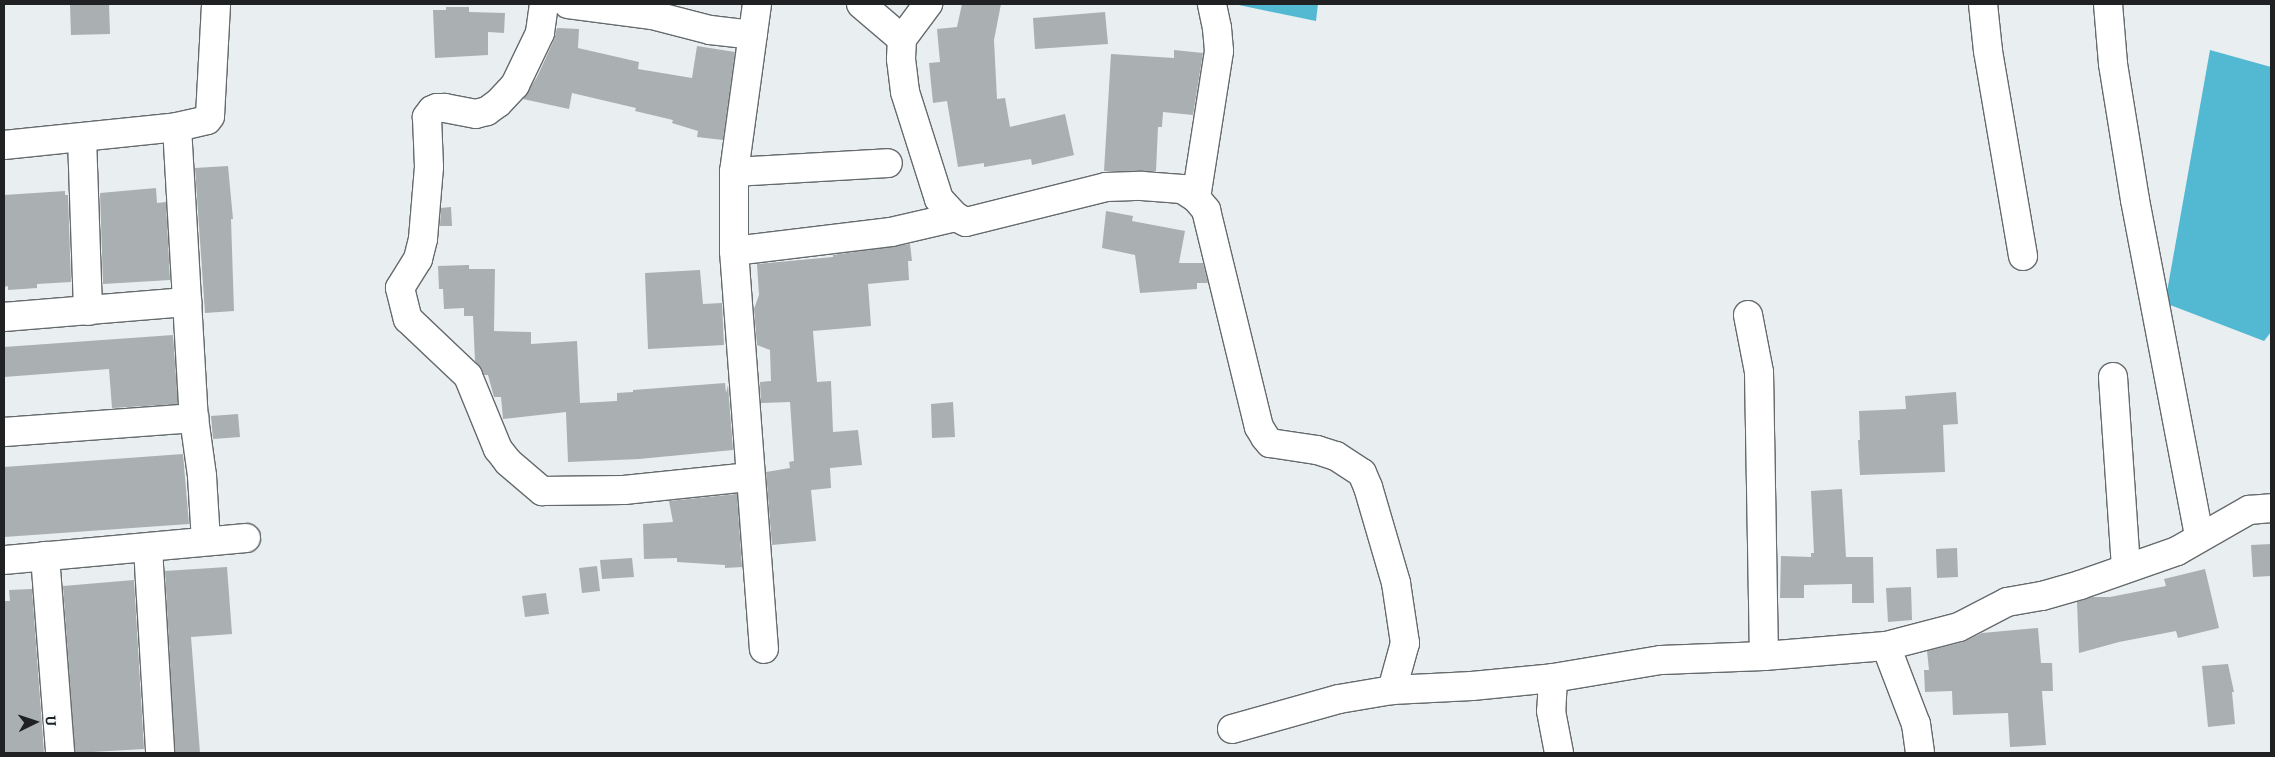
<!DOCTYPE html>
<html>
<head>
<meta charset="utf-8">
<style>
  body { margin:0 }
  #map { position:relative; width:2275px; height:757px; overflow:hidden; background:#e9eef0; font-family:Bitter,serif }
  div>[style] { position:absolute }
  .forest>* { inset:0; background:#53b8d1 }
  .building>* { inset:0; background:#aaafb2 }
  .roads { filter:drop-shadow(1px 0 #656a6c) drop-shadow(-1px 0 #656a6c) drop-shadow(0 1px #656a6c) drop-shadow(0 -1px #656a6c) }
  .minor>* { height:28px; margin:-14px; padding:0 14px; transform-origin:14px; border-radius:14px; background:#fff }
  span { translate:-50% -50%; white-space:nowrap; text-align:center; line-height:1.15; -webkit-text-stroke:4px #f6fcfd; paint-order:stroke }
  .frame { position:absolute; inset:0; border:5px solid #1f2122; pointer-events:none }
  .north { position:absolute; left:10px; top:697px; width:50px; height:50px; -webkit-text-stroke:4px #f6fcfd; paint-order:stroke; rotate:86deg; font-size:14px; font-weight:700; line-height:20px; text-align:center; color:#1f2122 }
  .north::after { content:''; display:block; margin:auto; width:18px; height:22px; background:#1f2122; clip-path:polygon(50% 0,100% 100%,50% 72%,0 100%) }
</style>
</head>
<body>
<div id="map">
  <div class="forest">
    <i style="clip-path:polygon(1234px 4px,1318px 4px,1316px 21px)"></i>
    <i style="clip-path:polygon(2210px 50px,2271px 67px,2271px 332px,2264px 341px,2165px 303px)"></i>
  </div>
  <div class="building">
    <i style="clip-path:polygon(70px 4px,109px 4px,110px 34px,71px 35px)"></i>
    <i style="clip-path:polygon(962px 4px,1001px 4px,994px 40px,997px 99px,1005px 98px,1010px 127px,1065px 114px,1074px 155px,1032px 165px,1031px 159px,984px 167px,984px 163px,958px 167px,947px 101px,933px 103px,929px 63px,940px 62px,937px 29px,957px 27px)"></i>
    <i style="clip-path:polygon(446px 7px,469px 7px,469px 12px,505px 13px,504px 33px,488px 32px,488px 55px,435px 58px,433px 10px,446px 10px)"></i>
    <i style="clip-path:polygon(1105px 12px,1108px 44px,1035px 49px,1033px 18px)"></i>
    <i style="clip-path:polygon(557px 28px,579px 29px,578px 48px,639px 62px,638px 69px,692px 78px,697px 46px,735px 52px,723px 140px,697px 137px,698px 131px,672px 123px,673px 120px,635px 111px,636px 108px,572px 93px,569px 109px,523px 99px,537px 77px,554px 40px)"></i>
    <i style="clip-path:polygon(1174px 50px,1203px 53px,1193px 115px,1163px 112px,1162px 127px,1158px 127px,1156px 171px,1104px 171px,1111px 54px,1174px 58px)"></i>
    <i style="clip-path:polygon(228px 166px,233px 219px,231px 219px,234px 311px,205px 313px,195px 168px)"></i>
    <i style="clip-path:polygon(156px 188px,157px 203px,166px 202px,170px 280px,103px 284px,100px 193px)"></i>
    <i style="clip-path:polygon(65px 191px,65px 195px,68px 195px,71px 282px,37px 284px,37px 288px,8px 290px,8px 286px,4px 287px,4px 195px)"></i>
    <i style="clip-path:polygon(451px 207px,452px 226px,440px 226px,441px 208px)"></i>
    <i style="clip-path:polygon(1106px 211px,1133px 216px,1132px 221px,1185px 231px,1179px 263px,1203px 263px,1208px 283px,1197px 283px,1197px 289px,1140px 293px,1135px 255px,1102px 248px)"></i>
    <i style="clip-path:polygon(910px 244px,912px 261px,908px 261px,909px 280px,868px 284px,871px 326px,813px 331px,817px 382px,831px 381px,833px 432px,858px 430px,862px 465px,830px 468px,831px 488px,811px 490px,816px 541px,772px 545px,766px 472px,790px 468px,789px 462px,794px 461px,790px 402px,761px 403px,760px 382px,771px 381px,770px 350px,757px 345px,754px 309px,759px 295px,757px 264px,833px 257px,833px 255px)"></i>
    <i style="clip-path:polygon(469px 265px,469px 269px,495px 269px,494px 331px,531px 332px,531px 344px,577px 341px,580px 403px,617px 401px,617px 393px,633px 392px,633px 390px,725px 383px,726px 393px,728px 385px,733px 450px,639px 459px,568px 462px,566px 412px,503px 419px,501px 397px,494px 397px,488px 375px,484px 375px,475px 361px,473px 316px,464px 316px,464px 308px,444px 309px,443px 289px,439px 289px,438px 266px)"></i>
    <i style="clip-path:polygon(700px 270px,703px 304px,722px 303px,724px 345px,648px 349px,645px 273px)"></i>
    <i style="clip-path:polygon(173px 335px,178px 404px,112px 408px,109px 369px,4px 377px,4px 347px)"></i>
    <i style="clip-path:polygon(1956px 392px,1958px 424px,1943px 425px,1945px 472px,1860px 475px,1858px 440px,1860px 440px,1859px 411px,1906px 409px,1905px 396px)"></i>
    <i style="clip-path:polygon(953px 402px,955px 437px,932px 438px,931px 404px)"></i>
    <i style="clip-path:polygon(238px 414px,240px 437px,213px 439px,211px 416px)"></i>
    <i style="clip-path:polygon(183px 454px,189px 524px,4px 537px,4px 467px)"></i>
    <i style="clip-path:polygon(1842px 489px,1846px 557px,1873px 557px,1874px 603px,1852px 603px,1852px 584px,1804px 585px,1804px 598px,1780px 598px,1781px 556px,1811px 557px,1811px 553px,1814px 553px,1811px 491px)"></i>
    <i style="clip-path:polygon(737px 494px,742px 567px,725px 568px,725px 565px,677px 562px,677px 558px,644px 559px,643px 524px,673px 522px,669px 501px)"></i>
    <i style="clip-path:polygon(2271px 544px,2271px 576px,2253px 577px,2251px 545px)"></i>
    <i style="clip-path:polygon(1957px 548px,1958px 577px,1937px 578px,1936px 549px)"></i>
    <i style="clip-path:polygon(632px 558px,634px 577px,602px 579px,600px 560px)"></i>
    <i style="clip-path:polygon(597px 566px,600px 591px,582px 593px,579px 568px)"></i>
    <i style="clip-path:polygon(227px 567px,232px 634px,191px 637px,200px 753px,175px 753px,165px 571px)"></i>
    <i style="clip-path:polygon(2205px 569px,2219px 628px,2178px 638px,2176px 631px,2119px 642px,2079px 653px,2077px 602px,2092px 597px,2110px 597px,2166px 586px,2164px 579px)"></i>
    <i style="clip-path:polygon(134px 580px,144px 749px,75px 753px,63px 586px)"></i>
    <i style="clip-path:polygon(1911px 587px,1912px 620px,1888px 622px,1886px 588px)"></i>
    <i style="clip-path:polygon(32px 589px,44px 753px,4px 752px,4px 601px,10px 601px,9px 590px)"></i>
    <i style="clip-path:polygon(546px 593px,549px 614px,525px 617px,522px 596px)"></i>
    <i style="clip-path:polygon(2038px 628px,2041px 663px,2052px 663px,2053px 691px,2042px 691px,2046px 745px,2010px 747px,2008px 713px,1953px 715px,1952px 691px,1925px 692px,1924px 670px,1929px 670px,1927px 651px,1963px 642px,1982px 633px)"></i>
    <i style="clip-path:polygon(2228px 664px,2234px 692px,2232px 692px,2235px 724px,2208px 727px,2202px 666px)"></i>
  </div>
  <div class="roads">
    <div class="minor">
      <i style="left:544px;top:4px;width:29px;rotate:98deg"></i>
      <i style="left:540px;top:33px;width:58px;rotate:115.7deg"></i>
      <i style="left:515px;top:85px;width:25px;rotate:133deg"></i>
      <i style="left:498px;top:103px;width:14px;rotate:144deg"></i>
      <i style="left:487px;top:111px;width:11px;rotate:165deg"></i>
      <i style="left:476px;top:114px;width:32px;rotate:-169deg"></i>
      <i style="left:445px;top:108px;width:8px;rotate:180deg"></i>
      <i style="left:437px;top:108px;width:5px;rotate:158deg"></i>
      <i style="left:432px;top:110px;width:9px;rotate:126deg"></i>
      <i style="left:427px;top:117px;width:50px;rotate:87.7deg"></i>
      <i style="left:429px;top:167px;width:72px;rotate:94.8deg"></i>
      <i style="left:423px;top:239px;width:21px;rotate:104deg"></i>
      <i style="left:418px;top:259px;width:34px;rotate:122deg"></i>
      <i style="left:400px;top:288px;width:32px;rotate:76deg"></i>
      <i style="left:408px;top:319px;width:83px;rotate:43.5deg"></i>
      <i style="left:468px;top:376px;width:79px;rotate:67.7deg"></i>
      <i style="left:498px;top:449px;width:16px;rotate:52deg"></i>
      <i style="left:508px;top:462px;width:45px;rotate:40.5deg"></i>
      <i style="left:542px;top:491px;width:82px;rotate:-0.7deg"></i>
      <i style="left:624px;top:490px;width:127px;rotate:-5.9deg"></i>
      <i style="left:568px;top:4px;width:85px;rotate:7.5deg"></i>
      <i style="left:652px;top:15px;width:60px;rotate:14.5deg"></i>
      <i style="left:710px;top:30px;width:43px;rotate:6.6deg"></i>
      <i style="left:757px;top:4px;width:170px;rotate:97.8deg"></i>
      <i style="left:734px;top:172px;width:79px;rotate:90deg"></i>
      <i style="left:734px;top:251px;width:399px;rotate:85.7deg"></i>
      <i style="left:861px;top:4px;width:54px;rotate:40.5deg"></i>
      <i style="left:902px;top:39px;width:20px;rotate:93deg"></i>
      <i style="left:901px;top:59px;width:33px;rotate:83deg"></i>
      <i style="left:905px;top:92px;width:112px;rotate:72.4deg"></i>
      <i style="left:939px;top:199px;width:25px;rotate:47deg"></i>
      <i style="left:956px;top:217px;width:11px;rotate:27deg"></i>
      <i style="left:966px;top:222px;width:144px;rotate:-14deg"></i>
      <i style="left:1106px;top:187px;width:36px;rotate:-2deg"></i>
      <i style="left:1142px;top:186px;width:40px;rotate:4.3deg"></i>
      <i style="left:1182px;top:189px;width:17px;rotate:33deg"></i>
      <i style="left:1196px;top:198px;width:16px;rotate:50deg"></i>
      <i style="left:1206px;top:210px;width:223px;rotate:76.3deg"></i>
      <i style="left:1259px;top:427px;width:12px;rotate:59deg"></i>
      <i style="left:1265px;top:437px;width:8px;rotate:50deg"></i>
      <i style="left:1270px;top:443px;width:48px;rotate:8.5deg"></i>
      <i style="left:1317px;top:450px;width:20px;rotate:18deg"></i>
      <i style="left:1336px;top:456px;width:31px;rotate:33deg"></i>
      <i style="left:1362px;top:473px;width:15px;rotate:67deg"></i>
      <i style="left:1368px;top:487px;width:100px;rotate:73.7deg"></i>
      <i style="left:1396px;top:583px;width:61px;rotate:81.5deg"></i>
      <i style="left:1405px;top:643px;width:49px;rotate:105.5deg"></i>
      <i style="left:1983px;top:4px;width:47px;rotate:83.9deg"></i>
      <i style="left:1988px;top:51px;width:208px;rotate:80.3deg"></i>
      <i style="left:2108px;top:4px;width:60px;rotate:85.2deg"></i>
      <i style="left:2113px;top:64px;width:138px;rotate:80.8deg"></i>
      <i style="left:2135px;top:200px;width:343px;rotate:79.2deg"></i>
      <i style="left:902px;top:39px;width:44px;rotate:-53.4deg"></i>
      <i style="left:177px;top:127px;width:291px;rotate:86.7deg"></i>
      <i style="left:194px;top:418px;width:59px;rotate:82.1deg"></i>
      <i style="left:202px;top:476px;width:65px;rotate:86.5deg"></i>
      <i style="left:82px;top:138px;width:173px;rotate:88deg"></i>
      <i style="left:4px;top:145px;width:174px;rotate:-5.9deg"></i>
      <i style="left:177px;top:127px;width:31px;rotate:-13deg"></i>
      <i style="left:207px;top:120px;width:5px;rotate:-53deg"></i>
      <i style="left:210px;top:116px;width:112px;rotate:-86.9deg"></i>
      <i style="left:734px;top:172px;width:154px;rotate:-3.3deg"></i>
      <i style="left:1196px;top:198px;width:149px;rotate:-81.1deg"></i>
      <i style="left:1219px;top:51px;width:23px;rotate:-95deg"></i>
      <i style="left:1217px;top:28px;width:25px;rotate:-102deg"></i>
      <i style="left:734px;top:251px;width:158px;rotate:-6.9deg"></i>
      <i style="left:891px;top:232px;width:67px;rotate:-13deg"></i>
      <i style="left:1748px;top:315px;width:58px;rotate:79.1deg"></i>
      <i style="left:1759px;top:372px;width:284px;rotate:89deg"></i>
      <i style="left:4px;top:317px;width:184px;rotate:-4.7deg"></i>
      <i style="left:2113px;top:377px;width:191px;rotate:86.1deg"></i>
      <i style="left:4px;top:432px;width:191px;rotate:-4.2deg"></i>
      <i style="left:148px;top:548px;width:205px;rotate:86.6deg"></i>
      <i style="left:45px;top:556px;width:198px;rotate:85.6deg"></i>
      <i style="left:4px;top:560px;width:243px;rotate:-5.2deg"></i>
      <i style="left:1886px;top:646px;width:84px;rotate:69deg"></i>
      <i style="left:1916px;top:724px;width:29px;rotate:82deg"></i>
      <i style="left:1553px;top:678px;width:33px;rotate:93deg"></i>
      <i style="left:1551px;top:711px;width:43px;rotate:79.2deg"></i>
      <i style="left:1232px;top:729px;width:111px;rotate:-15.7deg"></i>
      <i style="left:1339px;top:699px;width:54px;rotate:-9.6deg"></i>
      <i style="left:1392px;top:690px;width:80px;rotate:-2.9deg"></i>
      <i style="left:1472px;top:686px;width:81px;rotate:-5.6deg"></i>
      <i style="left:1553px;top:678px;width:109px;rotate:-9.5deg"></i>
      <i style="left:1661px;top:660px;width:103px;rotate:-2.2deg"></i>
      <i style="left:1764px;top:656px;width:122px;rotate:-4.7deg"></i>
      <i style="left:1886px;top:646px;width:75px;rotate:-14.6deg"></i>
      <i style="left:1959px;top:627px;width:54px;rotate:-27.5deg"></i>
      <i style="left:2007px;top:602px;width:36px;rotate:-10deg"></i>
      <i style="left:2042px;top:596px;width:40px;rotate:-16deg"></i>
      <i style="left:2080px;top:585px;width:103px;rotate:-19.3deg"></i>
      <i style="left:2177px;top:551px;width:83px;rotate:-29.7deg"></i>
      <i style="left:2249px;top:510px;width:22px;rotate:-5deg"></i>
    </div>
  </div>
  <div class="frame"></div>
  <div class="north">U</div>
</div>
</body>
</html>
